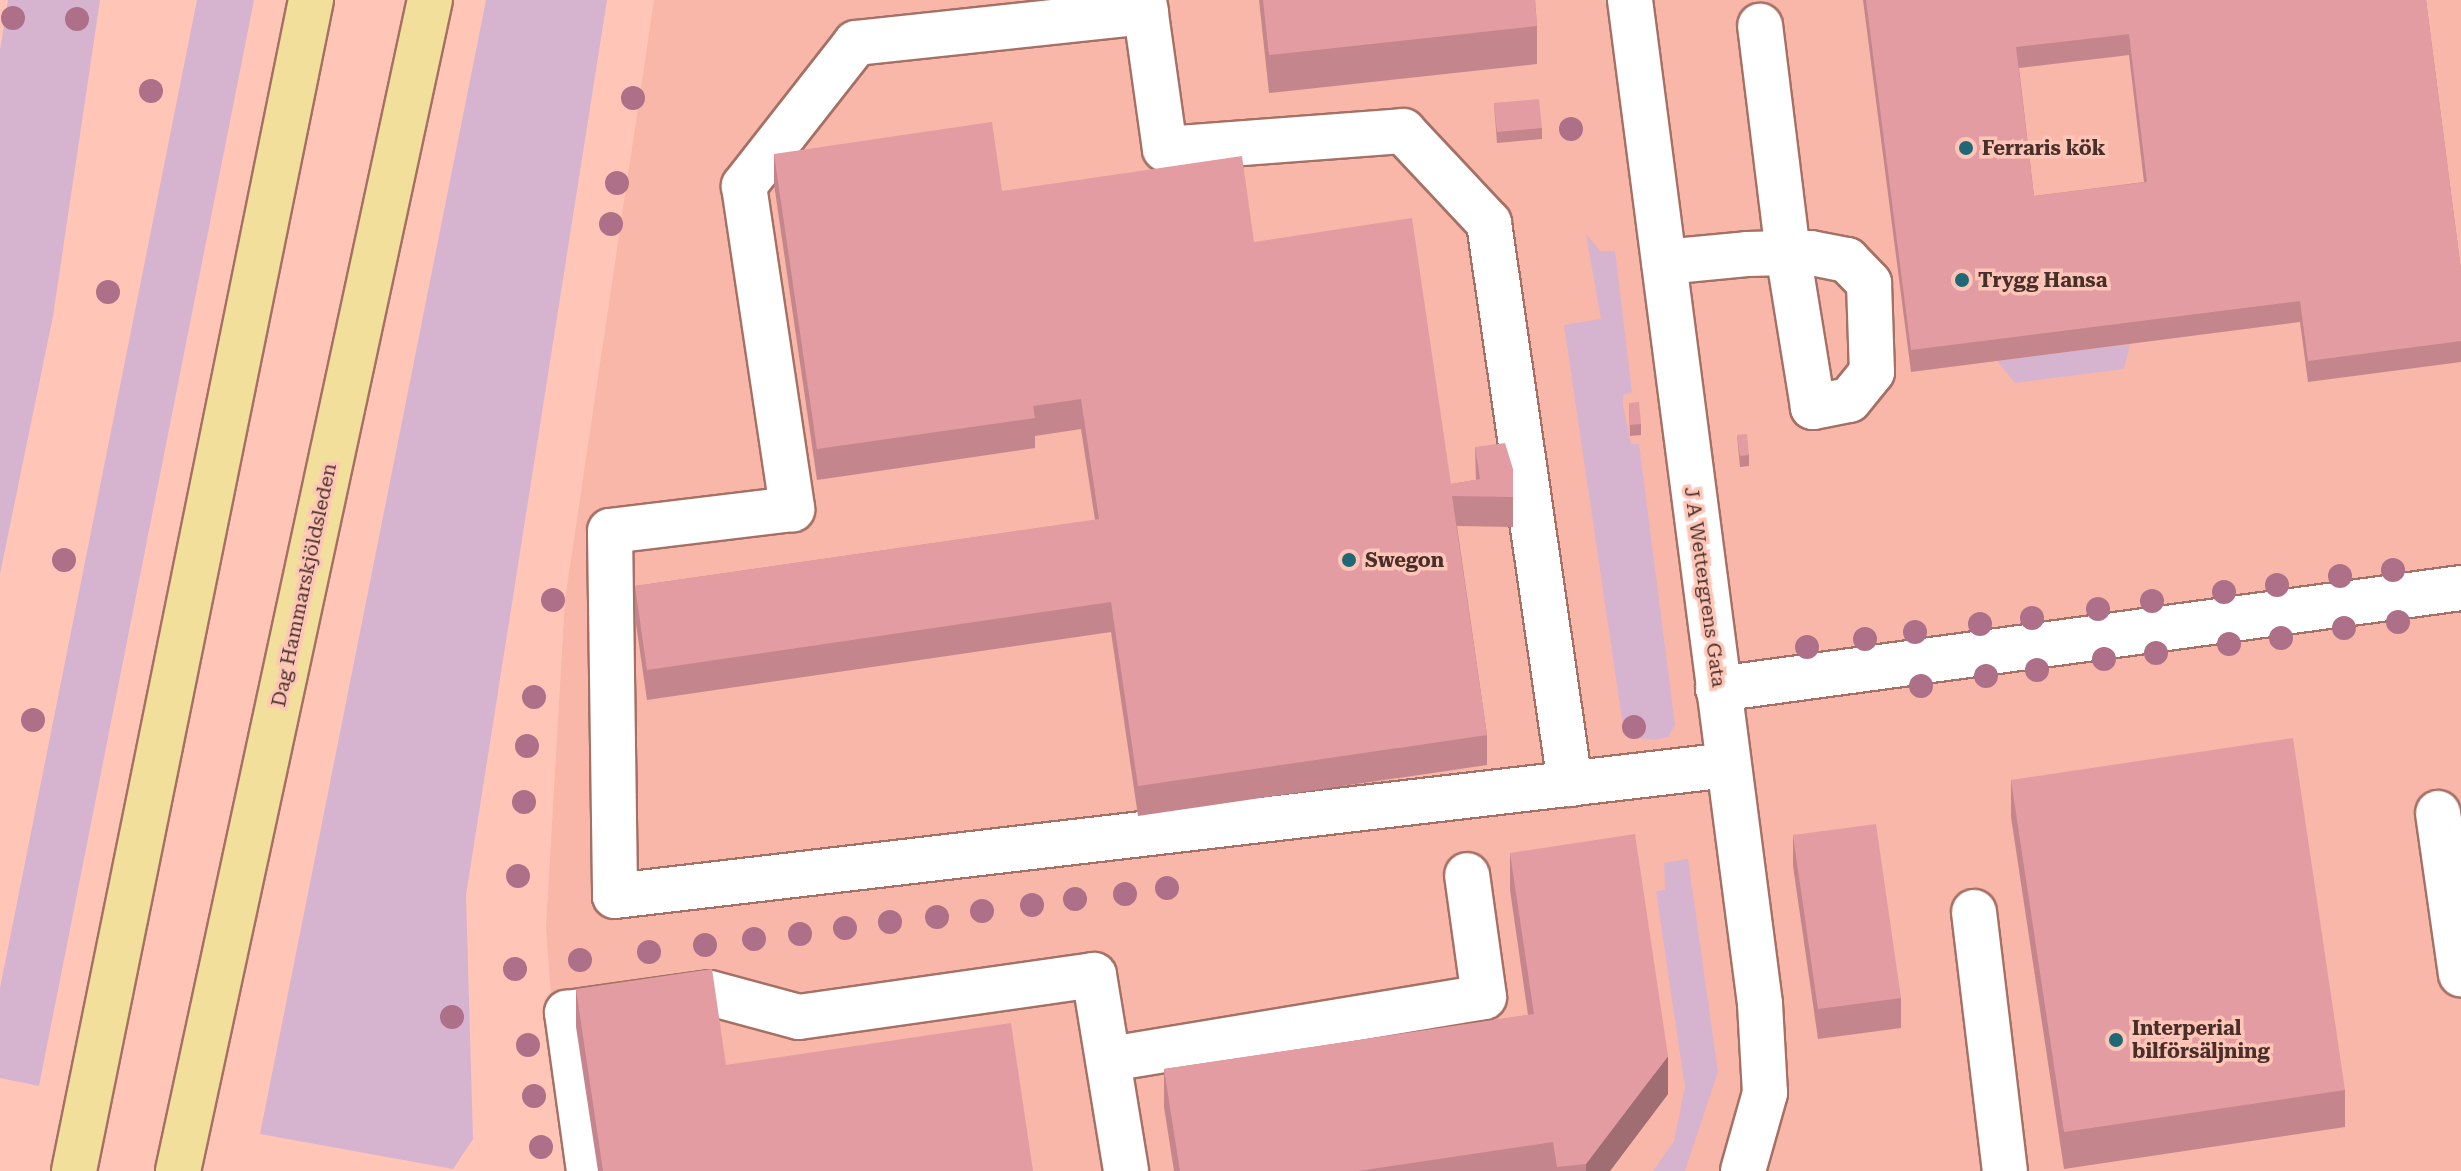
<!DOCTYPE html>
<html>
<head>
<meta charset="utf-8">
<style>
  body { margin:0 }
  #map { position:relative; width:2461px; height:1171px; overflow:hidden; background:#ffc5b7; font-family:"Roboto Serif",serif }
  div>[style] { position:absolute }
  .built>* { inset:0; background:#f8b7a8 }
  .green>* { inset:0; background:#d6b4cf }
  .roads { filter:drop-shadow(2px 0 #a57065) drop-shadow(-2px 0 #a57065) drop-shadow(0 2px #a57065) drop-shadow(0 -2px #a57065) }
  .minor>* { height:44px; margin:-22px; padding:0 22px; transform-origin:22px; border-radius:22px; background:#fff }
  .major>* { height:44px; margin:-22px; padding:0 22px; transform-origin:22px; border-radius:22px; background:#f2df9b }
  .trees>* { width:24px; height:24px; margin:-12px; border-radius:50%; background:#ad7088 }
  .wall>* { inset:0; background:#c4868c }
  .shaded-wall>* { inset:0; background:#a06d72 }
  .building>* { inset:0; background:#e49ca3 }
  .dots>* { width:22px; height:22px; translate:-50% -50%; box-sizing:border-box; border:4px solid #ffc5b7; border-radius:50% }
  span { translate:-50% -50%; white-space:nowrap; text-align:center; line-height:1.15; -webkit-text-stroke:7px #ffc5b7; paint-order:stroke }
  .poi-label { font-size:20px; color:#47302b; font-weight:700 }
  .left { translate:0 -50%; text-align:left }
  .street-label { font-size:20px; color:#47302b }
</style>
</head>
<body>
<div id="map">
  <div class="built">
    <i style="clip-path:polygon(654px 0,2461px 0,2461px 1171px,564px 1171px,546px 928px,565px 600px)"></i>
  </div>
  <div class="green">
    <i style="clip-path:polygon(8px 0,100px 0,53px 316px,0 574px,0 50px)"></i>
    <i style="clip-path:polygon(197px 0,254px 0,39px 1086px,0 1078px,0 988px)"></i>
    <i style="clip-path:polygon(486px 0,607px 0,466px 895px,473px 1139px,453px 1169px,260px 1134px)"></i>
    <i style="clip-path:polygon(1586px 234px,1600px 251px,1615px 251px,1632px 392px,1623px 395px,1623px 405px,1631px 444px,1639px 444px,1675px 725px,1668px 737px,1654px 740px,1633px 737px,1622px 719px,1564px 325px,1601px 319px)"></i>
    <i style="clip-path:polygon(2130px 344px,2124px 369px,2015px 383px,1997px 361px)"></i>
    <i style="clip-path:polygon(1688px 859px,1718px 1072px,1685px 1171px,1653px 1171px,1674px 1141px,1685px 1087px,1656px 891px,1665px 890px,1664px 863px)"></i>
  </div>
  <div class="roads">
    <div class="minor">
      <i style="left:1144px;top:0;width:150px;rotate:82deg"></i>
      <i style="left:1165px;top:149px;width:239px;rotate:-4.3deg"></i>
      <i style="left:1403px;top:131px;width:126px;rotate:46.9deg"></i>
      <i style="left:1489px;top:223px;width:567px;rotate:81.78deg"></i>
      <i style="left:1630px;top:0;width:1012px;rotate:82.62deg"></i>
      <i style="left:1760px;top:1004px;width:89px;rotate:86.8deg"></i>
      <i style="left:1765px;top:1093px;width:81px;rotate:105.8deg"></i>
      <i style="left:1146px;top:12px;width:292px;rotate:173.9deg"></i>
      <i style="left:856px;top:43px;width:182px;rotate:128.1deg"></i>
      <i style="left:744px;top:186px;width:327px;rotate:81.5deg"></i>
      <i style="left:792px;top:509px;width:183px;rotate:173.1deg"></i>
      <i style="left:610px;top:531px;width:365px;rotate:89.2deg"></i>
      <i style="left:615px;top:896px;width:1121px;rotate:-6.71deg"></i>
      <i style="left:1664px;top:262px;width:83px;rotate:-5.5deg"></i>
      <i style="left:1747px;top:254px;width:41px;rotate:-1.4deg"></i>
      <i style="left:1788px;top:253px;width:23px"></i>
      <i style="left:1811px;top:253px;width:37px;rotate:11deg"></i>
      <i style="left:1847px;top:260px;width:32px;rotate:46deg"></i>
      <i style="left:1869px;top:283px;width:89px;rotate:88.1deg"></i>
      <i style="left:1872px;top:372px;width:36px;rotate:129deg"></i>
      <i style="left:1849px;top:400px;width:37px;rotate:169deg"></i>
      <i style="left:1813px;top:407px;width:156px;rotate:-99.2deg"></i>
      <i style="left:1788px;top:253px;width:229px;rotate:-97deg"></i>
      <i style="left:1718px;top:689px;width:750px;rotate:-7.74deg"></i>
      <i style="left:2438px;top:813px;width:163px;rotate:81.9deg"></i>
      <i style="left:1974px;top:912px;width:261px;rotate:83.2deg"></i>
      <i style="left:1110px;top:1059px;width:379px;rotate:-9.4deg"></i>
      <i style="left:1484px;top:997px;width:123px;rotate:-97.9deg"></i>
      <i style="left:589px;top:1171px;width:160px;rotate:-97.9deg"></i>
      <i style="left:567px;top:1013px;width:144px;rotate:-8deg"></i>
      <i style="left:710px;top:993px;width:92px;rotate:15.1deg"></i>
      <i style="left:799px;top:1017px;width:298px;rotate:-8.1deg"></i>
      <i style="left:1094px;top:975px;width:199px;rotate:80.7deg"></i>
    </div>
    <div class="major">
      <i style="left:74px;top:1171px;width:1195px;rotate:-78.56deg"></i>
      <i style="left:178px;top:1171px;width:1198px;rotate:-77.86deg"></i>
    </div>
  </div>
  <div class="trees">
    <i style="left:13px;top:18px"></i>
    <i style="left:77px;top:19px"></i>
    <i style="left:151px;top:91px"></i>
    <i style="left:633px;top:98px"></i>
    <i style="left:1571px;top:129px"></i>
    <i style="left:617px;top:183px"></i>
    <i style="left:611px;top:224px"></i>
    <i style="left:108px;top:292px"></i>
    <i style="left:64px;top:560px"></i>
    <i style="left:2393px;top:570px"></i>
    <i style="left:2340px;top:576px"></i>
    <i style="left:2277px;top:585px"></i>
    <i style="left:2224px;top:592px"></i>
    <i style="left:553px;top:600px"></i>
    <i style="left:2152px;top:601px"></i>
    <i style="left:2098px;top:609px"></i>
    <i style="left:2032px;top:618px"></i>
    <i style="left:2398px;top:622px"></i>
    <i style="left:1980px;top:624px"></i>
    <i style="left:2344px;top:628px"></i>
    <i style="left:1915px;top:632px"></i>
    <i style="left:2281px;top:638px"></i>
    <i style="left:1865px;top:639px"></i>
    <i style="left:2229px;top:644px"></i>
    <i style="left:1807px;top:647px"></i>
    <i style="left:2156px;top:653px"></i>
    <i style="left:2104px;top:659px"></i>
    <i style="left:2037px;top:670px"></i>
    <i style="left:1986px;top:676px"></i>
    <i style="left:1921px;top:686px"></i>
    <i style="left:534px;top:697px"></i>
    <i style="left:33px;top:720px"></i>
    <i style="left:1634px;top:727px"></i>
    <i style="left:527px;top:746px"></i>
    <i style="left:524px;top:802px"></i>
    <i style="left:518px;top:876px"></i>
    <i style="left:1167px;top:888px"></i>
    <i style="left:1125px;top:894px"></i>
    <i style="left:1075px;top:899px"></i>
    <i style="left:1032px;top:905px"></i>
    <i style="left:982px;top:911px"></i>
    <i style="left:937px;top:917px"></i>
    <i style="left:890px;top:922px"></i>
    <i style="left:845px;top:928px"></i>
    <i style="left:800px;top:934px"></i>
    <i style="left:754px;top:939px"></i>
    <i style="left:705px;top:945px"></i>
    <i style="left:649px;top:952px"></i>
    <i style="left:580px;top:960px"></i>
    <i style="left:515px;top:969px"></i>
    <i style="left:452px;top:1017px"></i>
    <i style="left:528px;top:1045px"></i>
    <i style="left:534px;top:1096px"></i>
    <i style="left:541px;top:1147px"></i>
  </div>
  <div class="wall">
    <i style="clip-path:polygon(1259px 0,1535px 0,1537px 26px,1537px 64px,1269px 93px)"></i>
    <i style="clip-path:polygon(evenodd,1863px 0,2426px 0,2461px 270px,2461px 362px,2308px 382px,2300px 322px,1911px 372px,1863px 0,2129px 55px,2144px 182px,2034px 196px,2019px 68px,2129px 55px)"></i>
    <i style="clip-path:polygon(1494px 103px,1542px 128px,1542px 139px,1497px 143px)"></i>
    <i style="clip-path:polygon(774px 154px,1002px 191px,1254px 242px,1451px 484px,1476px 480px,1475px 447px,1513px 469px,1513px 527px,1457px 526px,1487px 735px,1487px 765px,1138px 816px,1111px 632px,647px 700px,635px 617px,635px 586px,1095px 520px,1081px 429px,1035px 436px,1035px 448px,817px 480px,774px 184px)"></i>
    <i style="clip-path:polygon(1629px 403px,1641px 424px,1641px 435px,1630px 436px)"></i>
    <i style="clip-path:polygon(1737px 435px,1749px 455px,1749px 466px,1740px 467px)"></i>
    <i style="clip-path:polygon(2011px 780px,2345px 1090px,2345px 1127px,2064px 1169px,2011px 817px)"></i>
    <i style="clip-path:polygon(1793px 835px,1901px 998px,1901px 1028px,1818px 1039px,1793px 866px)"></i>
    <i style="clip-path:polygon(1510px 853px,1668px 1094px,1610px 1171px,1174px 1171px,1164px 1107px,1164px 1069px,1528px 1015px,1510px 890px)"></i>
    <i style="clip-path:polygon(576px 989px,726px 1065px,1033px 1171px,598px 1171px,576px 1027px)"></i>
  </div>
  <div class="shaded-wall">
    <i style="clip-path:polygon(1668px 1056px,1668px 1094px,1610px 1171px,1586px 1171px,1586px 1164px)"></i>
  </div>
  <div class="building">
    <i style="clip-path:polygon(1263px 0,1535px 0,1537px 26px,1269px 55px)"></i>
    <i style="clip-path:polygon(evenodd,1866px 0,2426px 0,2461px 270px,2461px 341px,2308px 361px,2300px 301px,1911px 350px,1866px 0,2129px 34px,2147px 182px,2034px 196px,2016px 47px,2129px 34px)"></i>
    <i style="clip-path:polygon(1539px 99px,1542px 128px,1497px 132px,1494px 103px)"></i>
    <i style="clip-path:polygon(992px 122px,1002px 191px,1242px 156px,1254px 242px,1412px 218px,1451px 484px,1480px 479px,1475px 447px,1505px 443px,1513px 469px,1513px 497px,1452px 496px,1487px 735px,1138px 786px,1111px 602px,647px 670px,635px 586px,1099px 519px,1081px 399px,1033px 406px,1035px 418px,817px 449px,774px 154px)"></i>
    <i style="clip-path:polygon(1639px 402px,1641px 424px,1630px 425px,1629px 403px)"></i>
    <i style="clip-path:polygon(1747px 434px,1749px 455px,1740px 456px,1737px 435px)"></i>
    <i style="clip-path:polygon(2293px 738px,2345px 1090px,2064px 1132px,2011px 780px)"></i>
    <i style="clip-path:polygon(1876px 824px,1901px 998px,1818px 1009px,1793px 835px)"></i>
    <i style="clip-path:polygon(1635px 834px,1668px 1056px,1586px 1164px,1557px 1167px,1553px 1142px,1358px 1171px,1180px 1171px,1164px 1069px,1534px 1014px,1510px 853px)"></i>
    <i style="clip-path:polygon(712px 969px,726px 1065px,1011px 1023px,1033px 1171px,603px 1171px,576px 989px)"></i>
  </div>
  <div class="dots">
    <i style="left:1966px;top:148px;background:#206876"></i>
    <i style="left:1962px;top:280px;background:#206876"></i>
    <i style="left:1349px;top:560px;background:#206876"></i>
    <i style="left:2116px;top:1040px;background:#206876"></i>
  </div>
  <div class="poi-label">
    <span class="left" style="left:1982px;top:148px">Ferraris kök</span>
    <span class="left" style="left:1978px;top:280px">Trygg Hansa</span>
    <span class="left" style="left:1365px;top:560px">Swegon</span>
    <span class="left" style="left:2132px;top:1040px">Interperial<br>bilförsäljning</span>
  </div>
  <div class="street-label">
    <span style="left:304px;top:585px;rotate:-78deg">Dag Hammarskjöldsleden</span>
    <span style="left:1705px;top:587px;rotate:82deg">J A Wettergrens Gata</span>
  </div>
</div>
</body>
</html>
